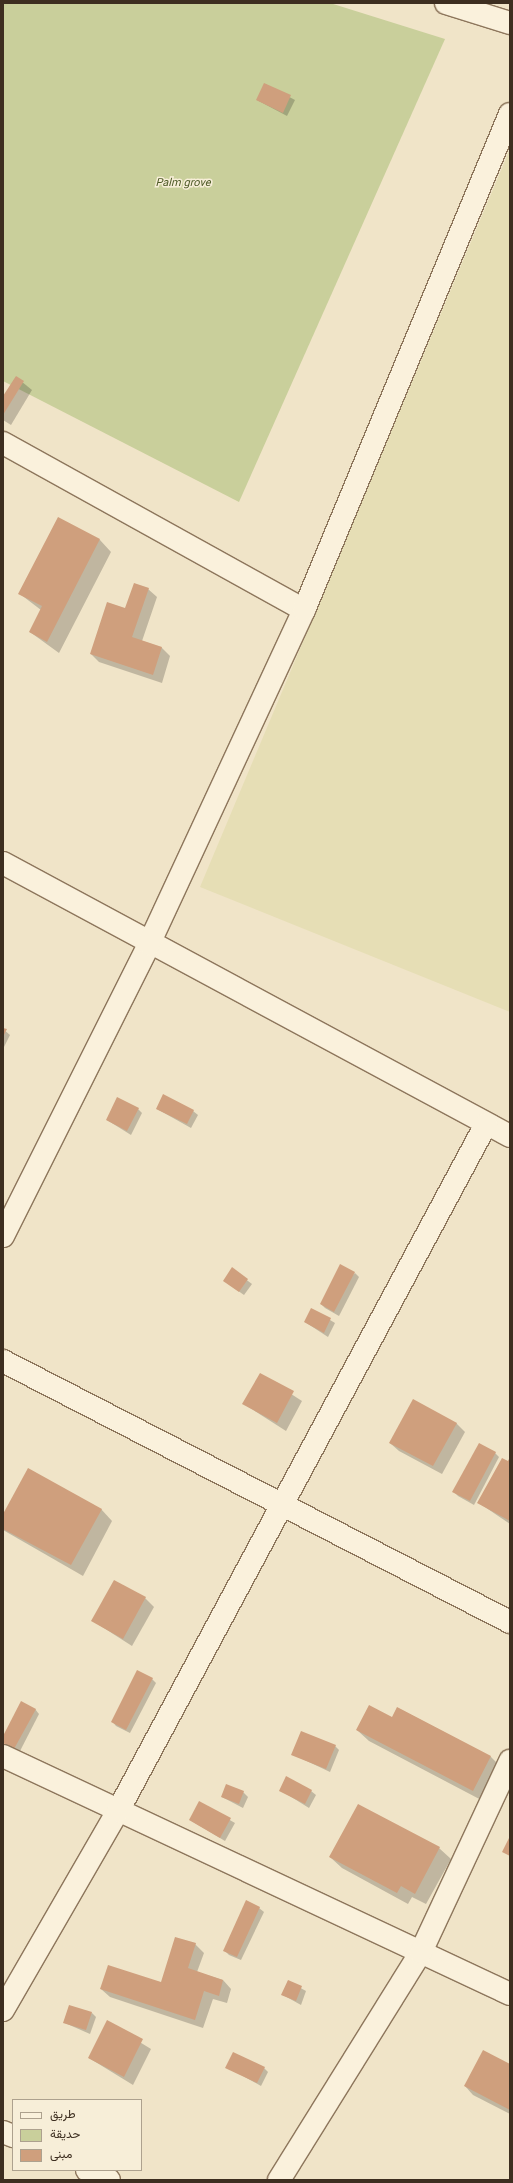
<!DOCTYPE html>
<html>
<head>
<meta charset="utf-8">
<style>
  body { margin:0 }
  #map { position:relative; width:513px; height:2183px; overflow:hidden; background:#f0e4c8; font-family:Georgia,Vazirmatn,serif }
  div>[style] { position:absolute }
  .farmland>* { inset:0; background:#e6deb5 }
  .green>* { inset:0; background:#c9cf9b }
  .shadow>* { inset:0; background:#0003 }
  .building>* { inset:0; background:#cf9f7d }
  .roads { filter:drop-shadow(1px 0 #8d765c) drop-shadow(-1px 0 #8d765c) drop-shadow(0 1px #8d765c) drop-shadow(0 -1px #8d765c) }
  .street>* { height:22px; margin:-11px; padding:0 11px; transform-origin:11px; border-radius:11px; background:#faf1dc }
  span { translate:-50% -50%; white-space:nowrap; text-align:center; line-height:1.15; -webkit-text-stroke:3px #f7eed8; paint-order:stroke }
  .park-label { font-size:11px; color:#4d5a26; font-style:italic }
  .frame { position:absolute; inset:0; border:4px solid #3d2e20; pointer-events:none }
  .legend { position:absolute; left:12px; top:2099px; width:130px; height:72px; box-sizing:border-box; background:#f7eed8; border:1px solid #ada18e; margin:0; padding:5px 7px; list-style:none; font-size:12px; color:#3d2e20 }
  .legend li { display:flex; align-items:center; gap:8px; height:20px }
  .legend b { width:20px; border:1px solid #ada18e }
</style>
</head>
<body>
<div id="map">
  <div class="farmland">
    <i style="clip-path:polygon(510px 149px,510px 1012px,200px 887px)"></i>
  </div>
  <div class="green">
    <i style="clip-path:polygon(3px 3px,330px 3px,445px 39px,239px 502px,3px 381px)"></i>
  </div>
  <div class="shadow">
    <i style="clip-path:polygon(265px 84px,295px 100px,287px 116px,257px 100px)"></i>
    <i style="clip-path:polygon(16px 377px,32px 390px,11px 425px,3px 420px,3px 397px)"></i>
    <i style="clip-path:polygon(58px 519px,100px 540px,111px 552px,59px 653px,30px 632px,41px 610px,20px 594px)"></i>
    <i style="clip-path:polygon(148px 589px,157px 597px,142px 641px,162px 648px,170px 656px,162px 683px,99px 662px,91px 654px,126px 609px)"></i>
    <i style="clip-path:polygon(3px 1029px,10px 1035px,3px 1049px)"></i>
    <i style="clip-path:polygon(138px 1109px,142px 1113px,131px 1135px,107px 1120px)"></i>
    <i style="clip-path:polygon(157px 1109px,193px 1111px,198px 1115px,191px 1128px)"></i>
    <i style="clip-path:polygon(232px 1269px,252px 1284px,244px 1295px,224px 1281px)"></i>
    <i style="clip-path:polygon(355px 1273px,359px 1277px,339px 1316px,325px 1308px,321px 1304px)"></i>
    <i style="clip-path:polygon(312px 1309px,335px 1323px,328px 1337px,305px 1322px)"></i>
    <i style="clip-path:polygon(260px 1374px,302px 1401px,286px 1431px,244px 1404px)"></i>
    <i style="clip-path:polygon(456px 1423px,465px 1432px,442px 1474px,399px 1451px,390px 1443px)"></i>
    <i style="clip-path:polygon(495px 1453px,499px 1457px,474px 1505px,458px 1496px,453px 1491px)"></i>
    <i style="clip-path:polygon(510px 1459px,510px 1524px,479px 1503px)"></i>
    <i style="clip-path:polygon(101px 1509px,112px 1521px,83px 1576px,3px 1530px,3px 1516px)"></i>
    <i style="clip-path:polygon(145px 1598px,154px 1607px,132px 1646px,93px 1621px)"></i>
    <i style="clip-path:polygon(152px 1679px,156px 1683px,130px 1733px,116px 1726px,112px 1721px)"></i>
    <i style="clip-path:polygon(398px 1708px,491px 1757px,502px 1768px,485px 1802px,369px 1741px,357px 1730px,393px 1718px)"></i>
    <i style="clip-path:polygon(35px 1709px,39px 1714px,19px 1753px,6px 1746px,3px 1738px)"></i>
    <i style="clip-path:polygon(335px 1746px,339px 1750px,330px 1772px,292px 1754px)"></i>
    <i style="clip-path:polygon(280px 1790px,311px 1791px,316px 1795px,309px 1808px)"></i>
    <i style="clip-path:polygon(243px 1792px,248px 1797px,243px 1808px,222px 1797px)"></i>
    <i style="clip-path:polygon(200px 1803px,235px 1823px,225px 1841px,190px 1820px)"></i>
    <i style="clip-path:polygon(439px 1848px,451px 1859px,426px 1904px,412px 1897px,408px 1904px,342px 1868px,330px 1857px)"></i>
    <i style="clip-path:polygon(259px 1908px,264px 1912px,241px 1960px,229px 1955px,224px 1950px)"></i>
    <i style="clip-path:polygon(195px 1944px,204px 1953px,197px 1972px,223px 1980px,231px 1989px,227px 2003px,213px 1999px,203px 2028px,110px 1997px,101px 1989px,162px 1983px)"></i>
    <i style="clip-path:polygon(288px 1981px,306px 1991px,301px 2005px,283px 1995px)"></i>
    <i style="clip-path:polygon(92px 2013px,96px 2017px,90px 2034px,65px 2023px)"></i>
    <i style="clip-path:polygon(107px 2022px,151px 2049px,133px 2085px,89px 2058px)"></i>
    <i style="clip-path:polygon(510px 2065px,510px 2114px,473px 2095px,465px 2086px)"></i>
    <i style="clip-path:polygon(227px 2067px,264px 2068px,268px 2072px,261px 2086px)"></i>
  </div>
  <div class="building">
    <i style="clip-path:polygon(264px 83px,291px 95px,283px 113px,256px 100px)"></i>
    <i style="clip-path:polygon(16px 376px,24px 381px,3px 415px,3px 396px)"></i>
    <i style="clip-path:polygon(58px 517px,100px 539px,47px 642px,29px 632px,42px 606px,18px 594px)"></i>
    <i style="clip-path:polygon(134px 583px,149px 588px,132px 637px,162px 647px,153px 675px,90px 654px,107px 602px,125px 608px)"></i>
    <i style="clip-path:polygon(3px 1028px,7px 1029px,3px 1037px)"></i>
    <i style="clip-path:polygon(163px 1094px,194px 1110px,187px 1124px,156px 1109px)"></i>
    <i style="clip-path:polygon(117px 1097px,139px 1108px,127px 1131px,106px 1120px)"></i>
    <i style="clip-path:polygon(340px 1264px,355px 1272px,334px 1312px,320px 1304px)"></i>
    <i style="clip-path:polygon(232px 1267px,248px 1279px,239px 1292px,223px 1281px)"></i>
    <i style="clip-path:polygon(311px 1308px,331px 1318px,324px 1333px,304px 1322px)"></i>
    <i style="clip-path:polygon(260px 1373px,294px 1391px,277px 1423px,242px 1404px)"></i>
    <i style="clip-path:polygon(413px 1399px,457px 1423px,433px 1466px,389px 1443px)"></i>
    <i style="clip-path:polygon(479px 1443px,496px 1452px,470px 1501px,452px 1492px)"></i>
    <i style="clip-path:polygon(510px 1457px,510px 1521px,477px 1503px,502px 1458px,508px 1461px)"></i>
    <i style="clip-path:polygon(28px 1468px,102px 1509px,71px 1565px,3px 1529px,3px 1514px)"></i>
    <i style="clip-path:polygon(114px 1580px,146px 1597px,123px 1639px,91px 1621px)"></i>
    <i style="clip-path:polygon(137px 1670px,153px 1678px,126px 1730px,111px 1722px)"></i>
    <i style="clip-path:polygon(21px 1701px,36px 1709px,14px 1749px,3px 1743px,3px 1736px)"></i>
    <i style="clip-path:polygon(369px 1705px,392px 1717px,397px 1707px,491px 1756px,473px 1791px,356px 1730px)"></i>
    <i style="clip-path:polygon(301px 1731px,336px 1745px,326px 1769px,291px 1755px)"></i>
    <i style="clip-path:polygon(286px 1776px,312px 1790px,305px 1804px,279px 1791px)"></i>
    <i style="clip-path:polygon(226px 1784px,244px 1791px,239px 1804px,221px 1797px)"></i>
    <i style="clip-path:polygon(199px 1801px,231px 1818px,220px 1838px,189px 1820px)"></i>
    <i style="clip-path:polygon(358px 1804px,440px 1847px,415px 1894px,401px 1886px,397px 1893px,329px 1857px)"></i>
    <i style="clip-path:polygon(510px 1836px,510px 1856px,502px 1852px)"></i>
    <i style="clip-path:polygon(246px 1900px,260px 1907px,237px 1957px,223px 1951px)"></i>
    <i style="clip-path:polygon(175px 1937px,196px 1943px,188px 1968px,223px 1980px,219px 1996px,204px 1991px,195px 2020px,100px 1989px,108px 1965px,161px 1982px)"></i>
    <i style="clip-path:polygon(288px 1980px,302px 1986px,296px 2001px,281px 1995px)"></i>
    <i style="clip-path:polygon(69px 2005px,92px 2012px,86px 2030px,63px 2023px)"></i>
    <i style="clip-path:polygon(107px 2020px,143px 2039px,124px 2077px,88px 2058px)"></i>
    <i style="clip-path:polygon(483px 2050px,510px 2064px,510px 2110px,464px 2086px)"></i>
    <i style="clip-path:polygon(233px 2052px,265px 2067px,257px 2083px,225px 2068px)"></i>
  </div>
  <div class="roads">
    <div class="street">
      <i style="left:446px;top:3px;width:67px;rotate:17.4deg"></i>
      <i style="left:3px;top:443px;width:344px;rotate:29deg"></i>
      <i style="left:3px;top:863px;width:576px;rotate:28.3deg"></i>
      <i style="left:3px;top:1236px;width:326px;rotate:-63.4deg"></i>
      <i style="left:149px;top:944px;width:368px;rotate:-65.1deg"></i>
      <i style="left:304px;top:610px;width:537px;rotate:-67.45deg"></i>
      <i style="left:3px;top:1361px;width:570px;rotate:27.24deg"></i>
      <i style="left:3px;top:1756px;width:560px;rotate:25.15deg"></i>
      <i style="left:3px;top:2010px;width:230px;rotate:-60deg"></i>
      <i style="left:118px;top:1811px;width:779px;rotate:-61.82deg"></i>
      <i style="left:3px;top:2132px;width:11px;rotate:22deg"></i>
      <i style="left:87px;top:2170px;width:24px;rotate:24deg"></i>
      <i style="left:279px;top:2180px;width:269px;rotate:-58.1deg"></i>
      <i style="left:421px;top:1952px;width:211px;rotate:-65deg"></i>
    </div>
  </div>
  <div class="park-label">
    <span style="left:183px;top:184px">Palm grove</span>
  </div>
  <div class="frame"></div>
  <ul class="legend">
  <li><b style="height:5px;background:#faf1dc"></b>طريق</li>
  <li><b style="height:11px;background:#c9cf9b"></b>حديقة</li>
  <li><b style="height:11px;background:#cf9f7d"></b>مبنى</li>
  </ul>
</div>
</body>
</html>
